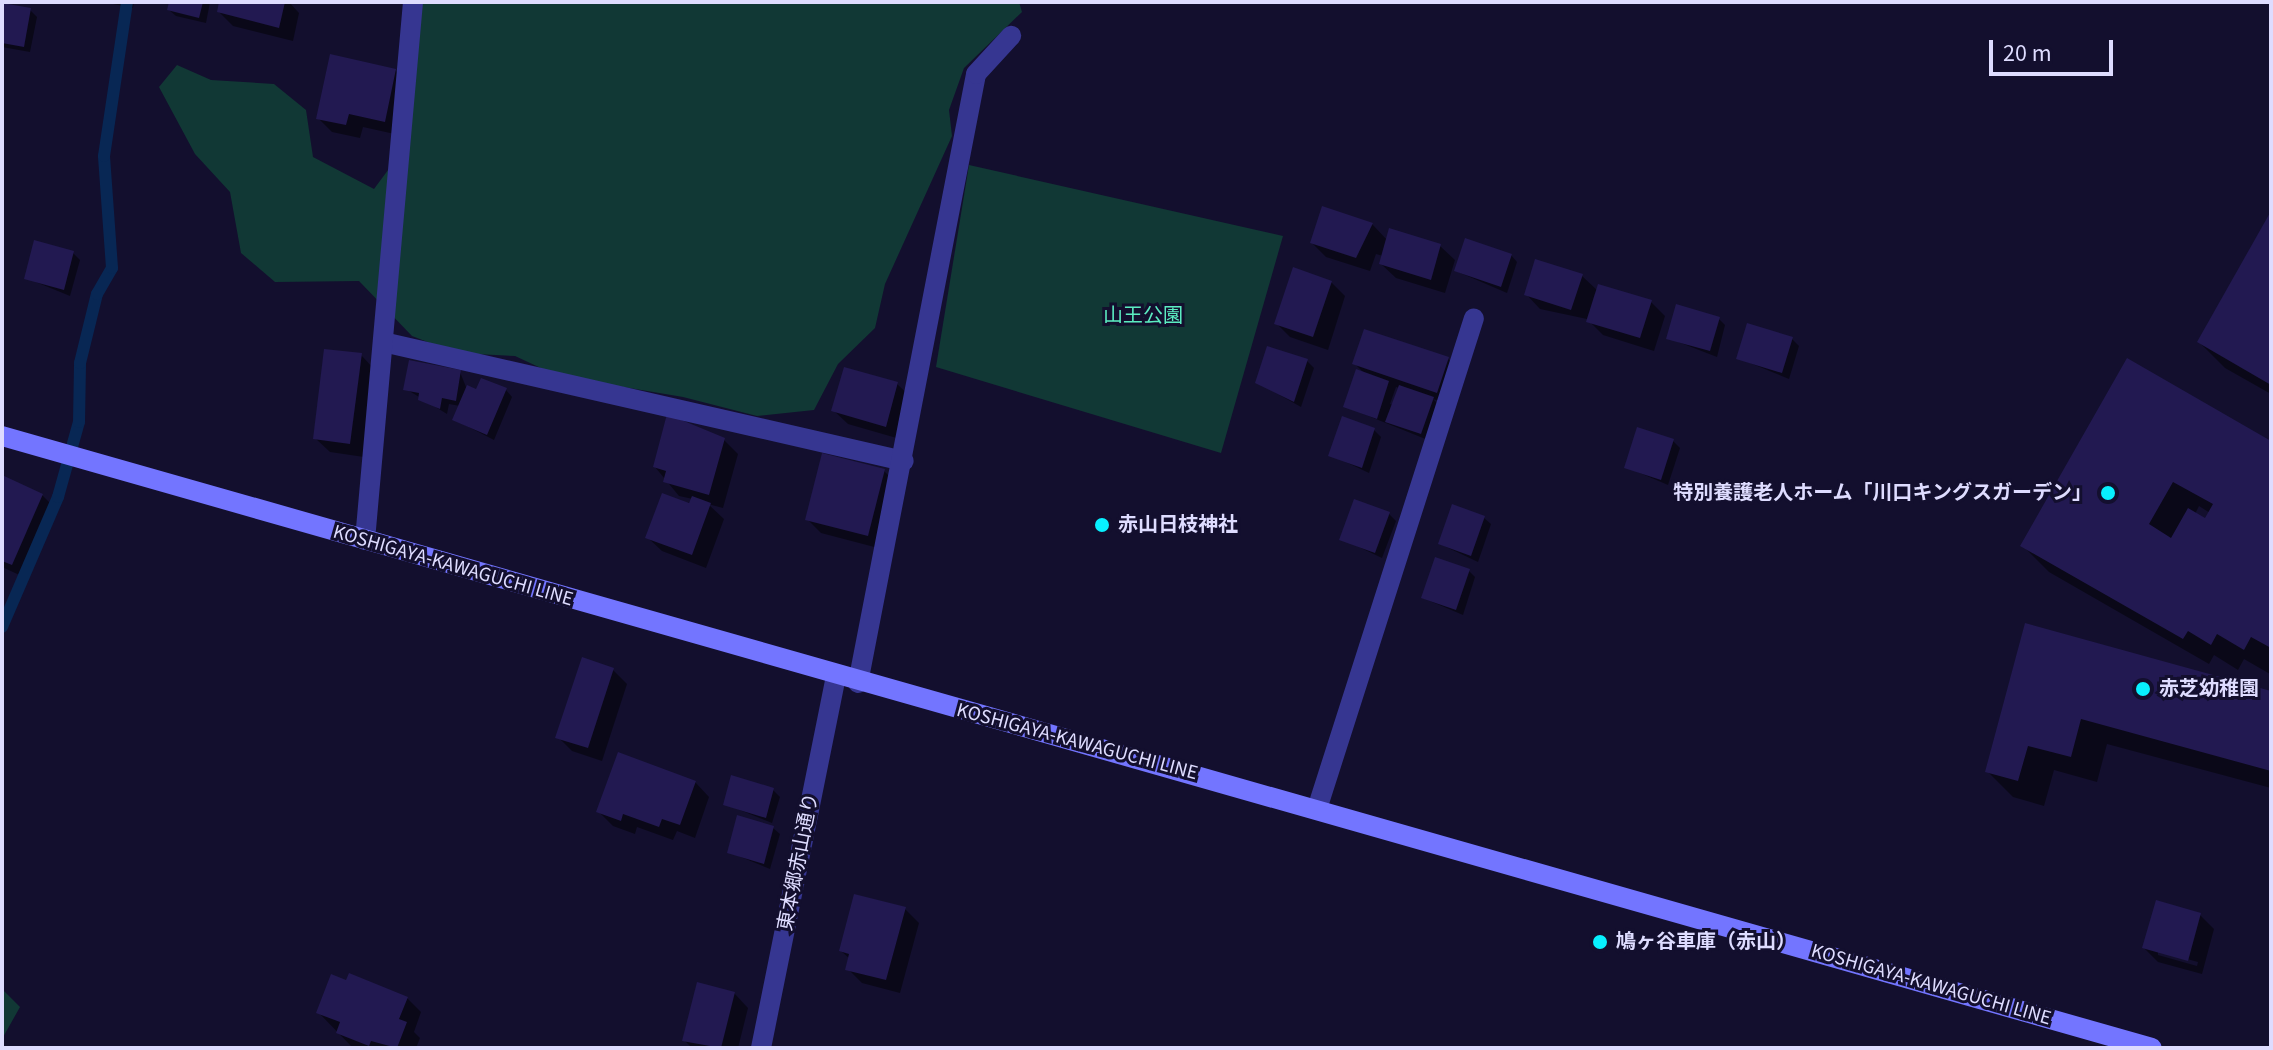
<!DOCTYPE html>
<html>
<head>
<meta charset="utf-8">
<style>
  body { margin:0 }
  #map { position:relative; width:2273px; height:1050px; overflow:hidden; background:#130f2e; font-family:"Source Sans 3","Noto Sans JP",sans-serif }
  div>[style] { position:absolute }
  .green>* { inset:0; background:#113835 }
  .shadow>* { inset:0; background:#0007 }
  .stream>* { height:12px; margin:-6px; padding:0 6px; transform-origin:6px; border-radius:6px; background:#082754 }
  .building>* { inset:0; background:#221951 }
  .minor>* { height:20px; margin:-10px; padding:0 10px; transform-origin:10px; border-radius:10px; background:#363691 }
  .tertiary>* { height:20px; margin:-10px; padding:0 10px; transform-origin:10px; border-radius:10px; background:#363691 }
  .secondary>* { height:20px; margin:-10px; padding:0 10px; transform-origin:10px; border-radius:10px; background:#7375ff }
  .dots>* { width:22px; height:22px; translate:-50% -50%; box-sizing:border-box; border:4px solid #130f2e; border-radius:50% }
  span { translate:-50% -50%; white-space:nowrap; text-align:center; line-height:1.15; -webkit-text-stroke:6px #130f2e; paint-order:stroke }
  .park-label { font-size:20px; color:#5becc1 }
  .poi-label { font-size:20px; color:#dedcff; font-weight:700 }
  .right { translate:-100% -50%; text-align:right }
  .left { translate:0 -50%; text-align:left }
  .street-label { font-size:20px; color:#dedcff }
  .frame { position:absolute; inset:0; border:4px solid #dedcff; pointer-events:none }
  .scale { position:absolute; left:1989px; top:40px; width:124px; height:36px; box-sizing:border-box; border:4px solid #dedcff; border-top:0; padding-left:10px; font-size:24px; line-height:28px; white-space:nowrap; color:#dedcff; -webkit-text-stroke:6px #130f2e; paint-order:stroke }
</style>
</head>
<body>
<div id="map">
  <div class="green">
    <i style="clip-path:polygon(431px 2px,1019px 2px,1022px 12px,964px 68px,949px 110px,952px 136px,885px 284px,875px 328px,838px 364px,814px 410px,757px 416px,683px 397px,558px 376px,515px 356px,456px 353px,412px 336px,359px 281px,275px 282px,241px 253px,230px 192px,195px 154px,159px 87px,177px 65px,211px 80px,274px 84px,306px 110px,313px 157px,374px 189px,405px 147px,404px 5px)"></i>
    <i style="clip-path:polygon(969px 165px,1283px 236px,1221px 453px,936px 367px)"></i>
    <i style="clip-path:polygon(2px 989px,20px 1007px,2px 1039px)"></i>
  </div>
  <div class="shadow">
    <i style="clip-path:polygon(103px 2px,134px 2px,133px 8px)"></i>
    <i style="clip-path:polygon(171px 2px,210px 2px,206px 23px,176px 16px,169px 10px)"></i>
    <i style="clip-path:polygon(222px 2px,289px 2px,299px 13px,293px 41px,233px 26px,219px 12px)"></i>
    <i style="clip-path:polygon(2px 5px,30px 10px,37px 17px,30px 52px,2px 47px)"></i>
    <i style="clip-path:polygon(395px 70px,410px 85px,399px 135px,363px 127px,360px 138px,332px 132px,318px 118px)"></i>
    <i style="clip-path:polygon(2271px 215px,2271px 394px,2225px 368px,2199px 342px)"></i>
    <i style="clip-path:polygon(1372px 224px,1388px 241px,1440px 246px,1455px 260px,1445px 293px,1396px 278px,1381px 264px,1383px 256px,1376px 254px,1370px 271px,1326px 257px,1312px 243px)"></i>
    <i style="clip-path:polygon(73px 253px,80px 260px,70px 296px,26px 278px)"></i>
    <i style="clip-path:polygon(1511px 255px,1517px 262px,1507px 293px,1456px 271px)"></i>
    <i style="clip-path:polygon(1582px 276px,1598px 291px,1650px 301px,1665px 316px,1654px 351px,1603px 335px,1587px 319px,1540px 309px,1526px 294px)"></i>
    <i style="clip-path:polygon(1331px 282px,1345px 296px,1328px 350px,1290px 337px,1276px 323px)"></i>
    <i style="clip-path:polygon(1719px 319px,1725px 325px,1717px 357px,1668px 338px)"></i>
    <i style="clip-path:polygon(1792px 339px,1799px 346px,1789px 379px,1738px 358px)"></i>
    <i style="clip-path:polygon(361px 355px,375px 370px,364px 457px,330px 452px,315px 438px)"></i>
    <i style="clip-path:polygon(evenodd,1448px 359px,1462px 373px,1451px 405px,1433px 399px,1440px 406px,1428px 440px,1346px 407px,1365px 374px,1355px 364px,1448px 359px,1396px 387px,1400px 388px,1394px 405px,1390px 404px,1396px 387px)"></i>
    <i style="clip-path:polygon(1307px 361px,1314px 368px,1301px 407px,1257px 382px)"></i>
    <i style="clip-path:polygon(evenodd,2128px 361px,2271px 443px,2270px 674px,2244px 659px,2238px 670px,2214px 655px,2209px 664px,2049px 572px,2023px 546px,2128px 361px,2199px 506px,2210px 513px,2206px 521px,2195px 514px,2199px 506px)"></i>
    <i style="clip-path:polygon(460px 372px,466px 387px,477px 392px,506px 390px,512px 397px,494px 440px,455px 420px,460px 406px,449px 404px,447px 414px,406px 389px)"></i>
    <i style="clip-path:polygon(897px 384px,912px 398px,900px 439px,848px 424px,833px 410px)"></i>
    <i style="clip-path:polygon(1374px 430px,1381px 437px,1369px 473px,1331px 455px)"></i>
    <i style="clip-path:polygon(724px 440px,738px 454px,723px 508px,708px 504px,724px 519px,706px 568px,662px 551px,647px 537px,693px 499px,679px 496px,655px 467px)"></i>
    <i style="clip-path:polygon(1673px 441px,1680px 448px,1668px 485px,1626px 467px)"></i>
    <i style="clip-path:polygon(884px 471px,898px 485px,882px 549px,821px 533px,807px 519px)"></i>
    <i style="clip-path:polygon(2px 477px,42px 495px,56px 509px,26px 578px,2px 567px)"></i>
    <i style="clip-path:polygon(1389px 514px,1396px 521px,1382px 558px,1342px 539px)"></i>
    <i style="clip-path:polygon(1484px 518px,1491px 524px,1478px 562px,1440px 544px)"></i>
    <i style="clip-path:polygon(1469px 571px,1475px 577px,1463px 615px,1423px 598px)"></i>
    <i style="clip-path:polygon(2026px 625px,2271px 693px,2271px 788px,2107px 744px,2097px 782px,2054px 770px,2044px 806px,2013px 797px,1987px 771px)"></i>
    <i style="clip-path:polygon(613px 670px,627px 684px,602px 761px,572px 751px,558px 737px)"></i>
    <i style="clip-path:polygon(695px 782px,709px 797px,695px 838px,677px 831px,673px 840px,637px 827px,635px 834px,613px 826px,598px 811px)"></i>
    <i style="clip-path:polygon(773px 790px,780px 797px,772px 823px,725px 804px)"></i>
    <i style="clip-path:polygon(773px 828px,780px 834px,770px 869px,729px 852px)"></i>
    <i style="clip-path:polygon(905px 909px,919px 923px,900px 993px,862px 983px,848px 969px,850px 959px,841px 951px)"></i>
    <i style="clip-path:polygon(evenodd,2200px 915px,2214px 929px,2202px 974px,2158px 962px,2144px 948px,2200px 915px,2158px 951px,2198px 962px,2197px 966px,2158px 955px,2158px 951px)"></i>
    <i style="clip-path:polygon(734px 993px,748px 1008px,738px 1048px,692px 1048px,684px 1040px)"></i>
    <i style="clip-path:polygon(407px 998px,421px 1012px,414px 1032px,420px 1038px,416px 1048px,352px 1047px,318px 1012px)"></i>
  </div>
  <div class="stream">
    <i style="left:2px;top:627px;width:142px;rotate:-66.7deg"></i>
    <i style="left:58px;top:497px;width:78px;rotate:-74.4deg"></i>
    <i style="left:79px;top:422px;width:59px;rotate:-89deg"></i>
    <i style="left:80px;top:363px;width:71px;rotate:-76.2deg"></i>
    <i style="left:97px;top:294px;width:30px;rotate:-60deg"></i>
    <i style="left:112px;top:268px;width:112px;rotate:-94.1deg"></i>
    <i style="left:104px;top:156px;width:156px;rotate:-81.5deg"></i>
  </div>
  <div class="building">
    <i style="clip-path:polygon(169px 2px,203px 2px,199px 18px,167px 10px)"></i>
    <i style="clip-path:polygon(219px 2px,285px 2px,279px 28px,217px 12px)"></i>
    <i style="clip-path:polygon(2px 3px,31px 8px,24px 47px,2px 43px)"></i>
    <i style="clip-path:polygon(330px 54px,396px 69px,385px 122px,349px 114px,346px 125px,316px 119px)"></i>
    <i style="clip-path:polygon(1322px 206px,1373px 223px,1356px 258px,1310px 243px)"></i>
    <i style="clip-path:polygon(2271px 211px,2271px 385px,2197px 342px)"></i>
    <i style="clip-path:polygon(1389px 228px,1441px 244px,1431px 280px,1379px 264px)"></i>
    <i style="clip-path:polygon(1465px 238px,1512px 254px,1501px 287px,1454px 271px)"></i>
    <i style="clip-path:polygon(34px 240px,74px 251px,64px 290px,24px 279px)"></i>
    <i style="clip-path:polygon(1535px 259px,1583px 274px,1571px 310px,1524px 295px)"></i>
    <i style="clip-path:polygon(1293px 267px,1332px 281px,1313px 337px,1274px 324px)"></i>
    <i style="clip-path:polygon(1598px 284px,1652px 300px,1640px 338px,1586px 322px)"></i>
    <i style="clip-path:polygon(1676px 304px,1720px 317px,1710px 351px,1666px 339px)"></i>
    <i style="clip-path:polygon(1747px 323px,1793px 337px,1782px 373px,1736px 359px)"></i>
    <i style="clip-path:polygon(1364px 329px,1449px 357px,1437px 393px,1352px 364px)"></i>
    <i style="clip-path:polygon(1267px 346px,1308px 359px,1294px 402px,1255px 383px)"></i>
    <i style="clip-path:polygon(324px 349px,362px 353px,350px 444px,313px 439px)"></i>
    <i style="clip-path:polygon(evenodd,2127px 358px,2271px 441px,2271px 648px,2251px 637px,2244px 650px,2217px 634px,2211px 645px,2188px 631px,2183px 639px,2020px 546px,2127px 358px,2173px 482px,2213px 504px,2205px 518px,2188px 508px,2171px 538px,2149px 524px,2173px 482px)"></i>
    <i style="clip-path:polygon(409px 360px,461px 370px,456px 401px,442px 398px,440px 409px,418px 400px,419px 393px,403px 390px)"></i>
    <i style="clip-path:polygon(844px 367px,898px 382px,886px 427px,831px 411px)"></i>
    <i style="clip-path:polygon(1356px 369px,1389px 381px,1377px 419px,1343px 407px)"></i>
    <i style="clip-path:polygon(481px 378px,507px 388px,487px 435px,452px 420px,467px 385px,476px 389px)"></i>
    <i style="clip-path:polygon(1399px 385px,1434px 397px,1421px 434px,1385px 422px)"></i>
    <i style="clip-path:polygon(667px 414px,725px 438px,709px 495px,663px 482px,666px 471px,653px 467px)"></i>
    <i style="clip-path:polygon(1342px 416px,1375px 428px,1362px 468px,1328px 456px)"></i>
    <i style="clip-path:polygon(1637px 427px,1674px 439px,1661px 480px,1624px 468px)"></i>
    <i style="clip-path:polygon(822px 453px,885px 469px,868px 536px,805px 520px)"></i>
    <i style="clip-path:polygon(2px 475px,43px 494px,12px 565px,2px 561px)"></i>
    <i style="clip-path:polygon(662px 493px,689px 503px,692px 496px,711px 503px,692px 555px,645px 538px)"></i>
    <i style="clip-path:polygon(1354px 499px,1390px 512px,1375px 553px,1339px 540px)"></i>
    <i style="clip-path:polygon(1452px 504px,1485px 516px,1471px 556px,1438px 544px)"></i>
    <i style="clip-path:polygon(1435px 557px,1470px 569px,1456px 610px,1421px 598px)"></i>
    <i style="clip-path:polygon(2025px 623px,2271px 691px,2271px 771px,2081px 719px,2071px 757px,2028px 746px,2018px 781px,1985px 772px)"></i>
    <i style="clip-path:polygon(582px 657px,614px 668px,588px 748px,555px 738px)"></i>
    <i style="clip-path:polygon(618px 752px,696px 781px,680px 825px,662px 819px,659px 827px,623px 814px,621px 821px,596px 812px)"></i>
    <i style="clip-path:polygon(731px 775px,774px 788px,766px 818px,723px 805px)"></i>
    <i style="clip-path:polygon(737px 815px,774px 826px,764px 864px,727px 853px)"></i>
    <i style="clip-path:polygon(854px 894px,906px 907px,886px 980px,845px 970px,849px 954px,839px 951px)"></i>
    <i style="clip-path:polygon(2156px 900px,2201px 913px,2188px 961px,2142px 948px)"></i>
    <i style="clip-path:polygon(349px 973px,408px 997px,399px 1019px,407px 1022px,397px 1048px,371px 1041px,369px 1046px,336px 1033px,340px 1022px,316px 1013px,331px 974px,346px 980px)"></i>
    <i style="clip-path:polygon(697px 982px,735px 992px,721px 1048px,682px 1041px)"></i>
  </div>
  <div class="minor">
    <i style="left:383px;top:342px;width:534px;rotate:12.87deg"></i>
    <i style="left:365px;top:540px;width:540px;rotate:-84.9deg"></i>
    <i style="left:858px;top:683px;width:620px;rotate:-79.03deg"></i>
    <i style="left:976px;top:74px;width:52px;rotate:-47.4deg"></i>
    <i style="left:1317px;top:809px;width:515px;rotate:-72.27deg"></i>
  </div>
  <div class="tertiary">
    <i style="left:761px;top:1048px;width:379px;rotate:-78.6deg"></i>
  </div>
  <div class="secondary">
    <i style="left:2px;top:436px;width:2235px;rotate:15.89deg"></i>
  </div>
  <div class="dots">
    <i style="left:2108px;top:493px;background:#08f0ff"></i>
    <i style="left:1102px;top:525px;background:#08f0ff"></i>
    <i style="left:2143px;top:689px;background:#08f0ff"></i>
    <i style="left:1600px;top:942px;background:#08f0ff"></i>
  </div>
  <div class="park-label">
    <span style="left:1143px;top:316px">山王公園</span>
  </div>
  <div class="poi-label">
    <span class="right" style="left:2092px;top:493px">特別養護老人ホーム「川口キングスガーデン」</span>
    <span class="left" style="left:1118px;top:525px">赤山日枝神社</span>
    <span class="left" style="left:2159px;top:689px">赤芝幼稚園</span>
    <span class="left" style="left:1616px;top:942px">鳩ヶ谷車庫（赤山）</span>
  </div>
  <div class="street-label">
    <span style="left:453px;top:566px;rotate:16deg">KOSHIGAYA-KAWAGUCHI LINE</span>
    <span style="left:1077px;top:742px;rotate:15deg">KOSHIGAYA-KAWAGUCHI LINE</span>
    <span style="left:799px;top:862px;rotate:-79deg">東本郷赤山通り</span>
    <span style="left:1931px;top:985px;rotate:16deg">KOSHIGAYA-KAWAGUCHI LINE</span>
  </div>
  <div class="frame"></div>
  <div class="scale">20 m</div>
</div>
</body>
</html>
